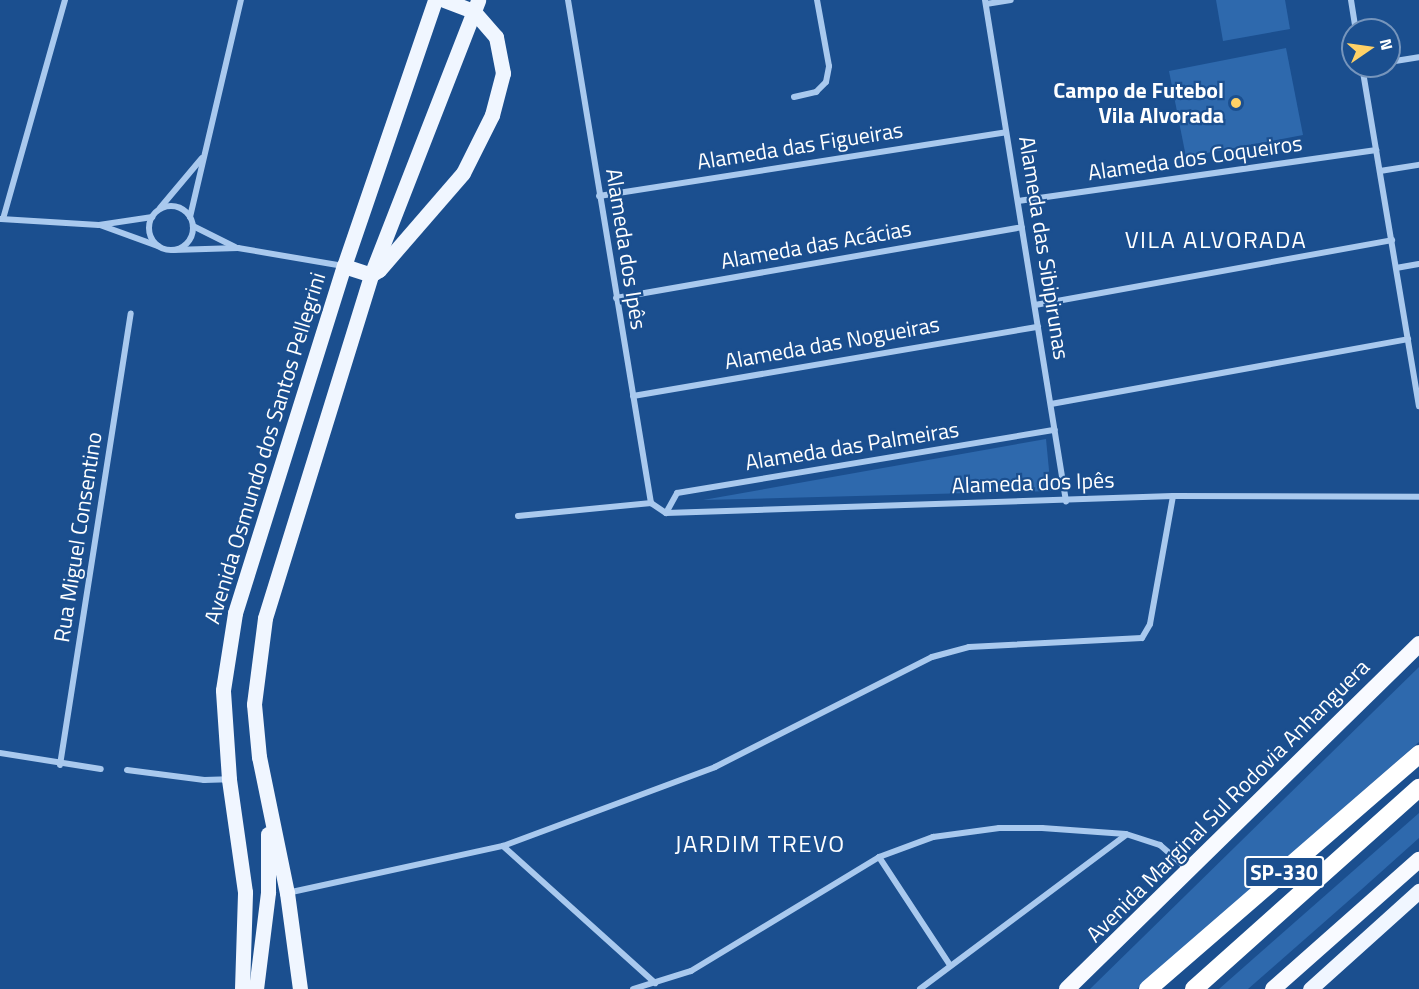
<!DOCTYPE html>
<html>
<head>
<meta charset="utf-8">
<style>
  body { margin:0 }
  #map { position:relative; width:1419px; height:989px; overflow:hidden; background:#1b4f8f; font-family:"Titillium Web",sans-serif }
  div>[style] { position:absolute }
  .green>* { inset:0; background:#2e69ad }
  .minor>* { height:6px; margin:-3px; padding:0 3px; transform-origin:3px; border-radius:3px; background:#a9c9ee }
  .minor>.ring { margin:-3px; padding:0; box-sizing:content-box; background:none; border:6px solid #a9c9ee; border-radius:50% }
  .primary>* { height:15px; margin:-7.5px; padding:0 7.5px; transform-origin:7.5px; border-radius:7.5px; background:#f0f6ff }
  .trunk>* { height:16px; margin:-8px; padding:0 8px; transform-origin:8px; border-radius:8px; background:#f8faff }
  .motorway>* { height:18px; margin:-9px; padding:0 9px; transform-origin:9px; border-radius:9px; background:#fff }
  .dots>* { width:16px; height:16px; translate:-50% -50%; box-sizing:border-box; border:3px solid #1b4f8f; border-radius:50% }
  span { translate:-50% -50%; white-space:nowrap; text-align:center; line-height:1.15; -webkit-text-stroke:4.5px #1b4f8f; paint-order:stroke }
  .shield-label span { padding:2px 4px; background:#1b4f8f; border:2px solid; border-radius:4px; -webkit-text-stroke-width:0 }
  .shield-label { font-size:21px; color:#fff; font-weight:700 }
  .poi-label { font-size:22px; color:#fff; font-weight:700 }
  .right { translate:-100% -50%; text-align:right }
  .street-label { font-size:22px; color:#fff }
  .neighbourhood-label { font-size:24px; color:#fff; letter-spacing:1.5px }
  .north { position:absolute; left:1341px; top:18px; width:60px; height:60px; box-sizing:border-box; background:#1b4f8f; border:2px solid #7695bc; border-radius:50%; rotate:77deg; font-size:16px; font-weight:700; line-height:24px; text-align:center; color:#fff }
  .north::after { content:''; display:block; margin:auto; width:21px; height:27px; background:#ffd166; clip-path:polygon(50% 0,100% 100%,50% 72%,0 100%) }
</style>
</head>
<body>
<div id="map">
  <div class="green">
    <i style="clip-path:polygon(1216px 0,1285px 0,1290px 29px,1223px 41px)"></i>
    <i style="clip-path:polygon(1286px 48px,1303px 135px,1186px 157px,1169px 71px)"></i>
    <i style="clip-path:polygon(1046px 439px,1051px 491px,703px 500px)"></i>
    <i style="clip-path:polygon(1419px 667px,1419px 742px,1137px 989px,1090px 989px)"></i>
    <i style="clip-path:polygon(1419px 813px,1419px 838px,1362px 889px,1248px 989px,1219px 989px)"></i>
  </div>
  <div class="minor">
    <i style="left:568px;top:0;width:510px;rotate:80.63deg"></i>
    <i style="left:985px;top:0;width:508px;rotate:80.82deg"></i>
    <i style="left:1351px;top:0;width:30px;rotate:81deg"></i>
    <i style="left:986px;top:4px;width:25px;rotate:-9deg"></i>
    <i style="left:1389px;top:62px;width:30px;rotate:-9deg"></i>
    <i style="left:1362px;top:66px;width:345px;rotate:80.5deg"></i>
    <i style="left:794px;top:97px;width:23px;rotate:-13deg"></i>
    <i style="left:816px;top:92px;width:14px;rotate:-45deg"></i>
    <i style="left:826px;top:82px;width:16px;rotate:-79deg"></i>
    <i style="left:829px;top:66px;width:67px;rotate:-100.3deg"></i>
    <i style="left:1380px;top:171px;width:39px;rotate:-9deg"></i>
    <i style="left:599px;top:196px;width:412px;rotate:-8.9deg"></i>
    <i style="left:1018px;top:201px;width:362px;rotate:-8.1deg"></i>
    <i class="ring" style="left:149px;top:206px;width:38px;height:38px"></i>
    <i style="left:160px;top:208px;width:65px;rotate:-50deg"></i>
    <i style="left:190px;top:217px;width:223px;rotate:-76.8deg"></i>
    <i style="left:1px;top:219px;width:98px;rotate:3.5deg"></i>
    <i style="left:99px;top:225px;width:54px;rotate:-8.6deg"></i>
    <i style="left:3px;top:219px;width:228px;rotate:-74.2deg"></i>
    <i style="left:100px;top:225px;width:62px;rotate:19.9deg"></i>
    <i style="left:193px;top:226px;width:47px;rotate:26.6deg"></i>
    <i style="left:173px;top:250px;width:65px;rotate:-1.8deg"></i>
    <i style="left:238px;top:248px;width:107px;rotate:9.7deg"></i>
    <i style="left:1396px;top:268px;width:23px;rotate:-10deg"></i>
    <i style="left:616px;top:298px;width:412px;rotate:-9.9deg"></i>
    <i style="left:1035px;top:305px;width:363px;rotate:-10.3deg"></i>
    <i style="left:633px;top:396px;width:411px;rotate:-9.7deg"></i>
    <i style="left:1051px;top:404px;width:363px;rotate:-10.3deg"></i>
    <i style="left:666px;top:513px;width:23px;rotate:-61deg"></i>
    <i style="left:677px;top:493px;width:383px;rotate:-9.5deg"></i>
    <i style="left:518px;top:516px;width:134px;rotate:-5.6deg"></i>
    <i style="left:651px;top:503px;width:18px;rotate:34deg"></i>
    <i style="left:666px;top:513px;width:507px;rotate:-1.92deg"></i>
    <i style="left:1173px;top:496px;width:246px;rotate:0.2deg"></i>
    <i style="left:0;top:753px;width:102px;rotate:9deg"></i>
    <i style="left:60px;top:765px;width:457px;rotate:-81.1deg"></i>
    <i style="left:127px;top:770px;width:78px;rotate:7.4deg"></i>
    <i style="left:204px;top:780px;width:24px;rotate:-2deg"></i>
    <i style="left:503px;top:846px;width:205px;rotate:42deg"></i>
    <i style="left:879px;top:857px;width:129px;rotate:56.7deg"></i>
    <i style="left:287px;top:893px;width:221px;rotate:-12.3deg"></i>
    <i style="left:503px;top:846px;width:226px;rotate:-20.4deg"></i>
    <i style="left:715px;top:767px;width:243px;rotate:-26.9deg"></i>
    <i style="left:932px;top:657px;width:38px;rotate:-15deg"></i>
    <i style="left:969px;top:647px;width:173px;rotate:-3deg"></i>
    <i style="left:1142px;top:638px;width:16px;rotate:-60deg"></i>
    <i style="left:1150px;top:624px;width:130px;rotate:-79.8deg"></i>
    <i style="left:633px;top:989px;width:61px;rotate:-17.2deg"></i>
    <i style="left:691px;top:971px;width:220px;rotate:-31.2deg"></i>
    <i style="left:879px;top:857px;width:58px;rotate:-20.3deg"></i>
    <i style="left:933px;top:837px;width:67px;rotate:-7.8deg"></i>
    <i style="left:999px;top:828px;width:43px"></i>
    <i style="left:1042px;top:828px;width:84px;rotate:4.1deg"></i>
    <i style="left:1126px;top:834px;width:36px;rotate:18deg"></i>
    <i style="left:1160px;top:845px;width:37px;rotate:41deg"></i>
    <i style="left:920px;top:989px;width:257px;rotate:-36.8deg"></i>
  </div>
  <div class="primary">
    <i style="left:344px;top:266px;width:28px;rotate:18deg"></i>
    <i style="left:371px;top:275px;width:9px;rotate:-32deg"></i>
    <i style="left:379px;top:270px;width:128px;rotate:-49.1deg"></i>
    <i style="left:463px;top:173px;width:65px;rotate:-63.4deg"></i>
    <i style="left:492px;top:115px;width:43px;rotate:-75.3deg"></i>
    <i style="left:503px;top:73px;width:37px;rotate:-101deg"></i>
    <i style="left:496px;top:37px;width:35px;rotate:-131deg"></i>
    <i style="left:473px;top:11px;width:31px;rotate:-159deg"></i>
    <i style="left:242px;top:989px;width:97px;rotate:-88.2deg"></i>
    <i style="left:245px;top:892px;width:114px;rotate:-98.1deg"></i>
    <i style="left:229px;top:779px;width:89px;rotate:-93.9deg"></i>
    <i style="left:223px;top:690px;width:78px;rotate:-81.1deg"></i>
    <i style="left:235px;top:613px;width:364px;rotate:-72.6deg"></i>
    <i style="left:344px;top:266px;width:281px;rotate:-71.1deg"></i>
    <i style="left:256px;top:989px;width:98px;rotate:-82.9deg"></i>
    <i style="left:268px;top:892px;width:58px;rotate:-90deg"></i>
    <i style="left:300px;top:989px;width:97px;rotate:-97.7deg"></i>
    <i style="left:287px;top:893px;width:139px;rotate:-101.6deg"></i>
    <i style="left:259px;top:757px;width:53px;rotate:-95.4deg"></i>
    <i style="left:254px;top:704px;width:87px;rotate:-82.7deg"></i>
    <i style="left:265px;top:618px;width:359px;rotate:-72.8deg"></i>
    <i style="left:371px;top:275px;width:295px;rotate:-68.7deg"></i>
    <i style="left:1310px;top:989px;width:147px;rotate:-42deg"></i>
  </div>
  <div class="trunk">
    <i style="left:1067px;top:989px;width:493px;rotate:-44.4deg"></i>
    <i style="left:1273px;top:989px;width:195px;rotate:-41.5deg"></i>
  </div>
  <div class="motorway">
    <i style="left:1148px;top:989px;width:359px;rotate:-40.9deg"></i>
    <i style="left:1194px;top:989px;width:302px;rotate:-41.8deg"></i>
  </div>
  <div class="dots">
    <i style="left:1236px;top:103px;background:#ffd166"></i>
  </div>
  <div class="shield-label">
    <span style="left:1284px;top:872px">SP-330</span>
  </div>
  <div class="poi-label">
    <span class="right" style="left:1224px;top:103px">Campo de Futebol<br>Vila Alvorada</span>
  </div>
  <div class="street-label">
    <span style="left:800px;top:146px;rotate:-9deg">Alameda das Figueiras</span>
    <span style="left:1195px;top:158px;rotate:-8deg">Alameda dos Coqueiros</span>
    <span style="left:816px;top:245px;rotate:-10deg">Alameda das Acácias</span>
    <span style="left:1044px;top:248px;rotate:81deg">Alameda das Sibipirunas</span>
    <span style="left:626px;top:249px;rotate:81deg">Alameda dos Ipês</span>
    <span style="left:832px;top:343px;rotate:-10deg">Alameda das Nogueiras</span>
    <span style="left:852px;top:446px;rotate:-9deg">Alameda das Palmeiras</span>
    <span style="left:265px;top:448px;rotate:-73deg">Avenida Osmundo dos Santos Pellegrini</span>
    <span style="left:1033px;top:483px;rotate:-2deg">Alameda dos Ipês</span>
    <span style="left:78px;top:537px;rotate:-81deg">Rua Miguel Consentino</span>
    <span style="left:1228px;top:801px;rotate:-45deg">Avenida Marginal Sul Rodovia Anhanguera</span>
  </div>
  <div class="neighbourhood-label">
    <span style="left:1216px;top:240px">VILA ALVORADA</span>
    <span style="left:760px;top:844px">JARDIM TREVO</span>
  </div>
  <div class="north">N</div>
</div>
</body>
</html>
